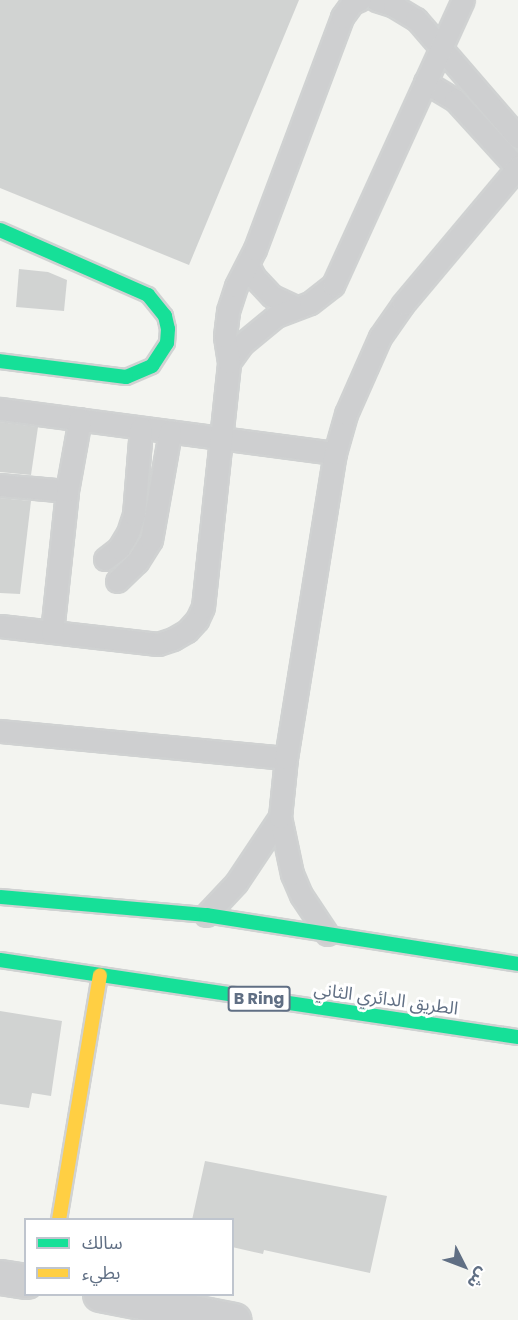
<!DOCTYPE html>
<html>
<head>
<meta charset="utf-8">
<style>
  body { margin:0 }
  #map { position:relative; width:518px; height:1320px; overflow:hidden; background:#f3f4f0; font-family:Poppins,"Noto Sans Arabic",sans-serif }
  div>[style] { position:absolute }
  .building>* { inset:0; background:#d1d3d2 }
  .roads { filter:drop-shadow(2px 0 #d0d2d2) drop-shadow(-2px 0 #d0d2d2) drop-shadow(0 2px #d0d2d2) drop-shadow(0 -2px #d0d2d2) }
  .lane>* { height:21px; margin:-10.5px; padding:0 10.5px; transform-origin:10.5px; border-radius:10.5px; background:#cecfd0 }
  .street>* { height:33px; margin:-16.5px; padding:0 16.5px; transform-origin:16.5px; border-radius:16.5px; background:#cecfd0 }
  .fast>* { height:14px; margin:-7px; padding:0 7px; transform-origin:7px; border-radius:7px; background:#16e098 }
  .slow>* { height:14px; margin:-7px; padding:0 7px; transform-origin:7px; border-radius:7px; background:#ffcf43 }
  span { translate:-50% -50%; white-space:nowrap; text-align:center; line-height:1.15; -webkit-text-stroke:6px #fff; paint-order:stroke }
  .shield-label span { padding:2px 4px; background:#fff; border:2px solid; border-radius:4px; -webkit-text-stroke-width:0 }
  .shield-label { font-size:16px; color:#606f84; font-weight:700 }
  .street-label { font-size:18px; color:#606f84 }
  .legend { position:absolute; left:24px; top:1218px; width:210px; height:78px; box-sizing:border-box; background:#fff; border:2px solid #bfc5ce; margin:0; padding:8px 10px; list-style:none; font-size:18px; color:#606f84 }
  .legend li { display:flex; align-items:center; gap:12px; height:30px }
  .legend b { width:30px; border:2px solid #bfc5ce }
  .north { position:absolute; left:434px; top:1236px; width:60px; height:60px; -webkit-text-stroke:4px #fff; paint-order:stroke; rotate:132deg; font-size:16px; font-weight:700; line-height:24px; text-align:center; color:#606f84 }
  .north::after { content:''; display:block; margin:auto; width:21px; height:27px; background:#606f84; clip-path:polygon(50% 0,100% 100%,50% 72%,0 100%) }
</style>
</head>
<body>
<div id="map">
  <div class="building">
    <i style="clip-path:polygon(0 0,299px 0,189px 265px,0 188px)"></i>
    <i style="clip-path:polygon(19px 269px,48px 272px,67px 280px,64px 311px,16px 307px)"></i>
    <i style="clip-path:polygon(0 422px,38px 427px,31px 475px,0 472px)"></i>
    <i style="clip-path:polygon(0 498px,31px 501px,20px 594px,0 593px)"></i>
    <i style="clip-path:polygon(0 1011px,62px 1021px,51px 1096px,32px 1093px,29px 1108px,0 1104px)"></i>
    <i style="clip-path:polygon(205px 1161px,387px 1196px,370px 1273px,264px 1250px,263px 1254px,232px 1247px,232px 1220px,192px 1220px)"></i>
  </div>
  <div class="roads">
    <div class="lane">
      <i style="left:376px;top:0;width:19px;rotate:18deg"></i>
      <i style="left:394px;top:6px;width:26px;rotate:31deg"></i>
      <i style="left:416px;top:19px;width:156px;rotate:49.2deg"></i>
      <i style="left:425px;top:82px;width:35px;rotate:31deg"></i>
      <i style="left:455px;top:100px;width:92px;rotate:47.6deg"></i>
      <i style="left:248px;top:265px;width:13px;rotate:63deg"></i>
      <i style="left:254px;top:277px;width:26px;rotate:47deg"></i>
      <i style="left:272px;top:296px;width:26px;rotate:25deg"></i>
      <i style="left:229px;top:362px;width:22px;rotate:-54deg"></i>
      <i style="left:242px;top:344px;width:44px;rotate:-39.5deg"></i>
      <i style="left:276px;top:316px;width:36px;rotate:-21deg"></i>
      <i style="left:310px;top:303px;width:29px;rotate:-38deg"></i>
      <i style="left:333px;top:285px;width:313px;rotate:-65.5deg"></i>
      <i style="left:0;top:409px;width:338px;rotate:7.5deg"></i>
      <i style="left:0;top:485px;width:67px;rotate:5.1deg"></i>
      <i style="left:105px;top:559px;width:18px;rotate:-38deg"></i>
      <i style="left:119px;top:548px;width:17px;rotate:-59deg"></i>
      <i style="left:128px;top:533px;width:19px;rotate:-72deg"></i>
      <i style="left:134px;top:515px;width:87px;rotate:-85.4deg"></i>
      <i style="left:117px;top:581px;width:28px;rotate:-44deg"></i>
      <i style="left:137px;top:562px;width:26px;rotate:-58deg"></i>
      <i style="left:151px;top:540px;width:110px;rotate:-80deg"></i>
      <i style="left:0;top:626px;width:159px;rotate:6.5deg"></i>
      <i style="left:158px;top:644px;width:16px;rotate:-18deg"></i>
      <i style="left:173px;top:639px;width:16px;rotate:-30deg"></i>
      <i style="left:187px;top:631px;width:15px;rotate:-48deg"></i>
      <i style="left:197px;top:620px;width:14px;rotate:-65deg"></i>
      <i style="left:203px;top:607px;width:246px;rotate:-83.9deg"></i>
      <i style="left:229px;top:362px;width:26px;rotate:-99deg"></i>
      <i style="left:225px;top:336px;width:25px;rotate:-83deg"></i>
      <i style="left:228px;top:311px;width:26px;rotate:-72deg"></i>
      <i style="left:236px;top:286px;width:42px;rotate:-62.8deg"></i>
      <i style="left:255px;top:249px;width:248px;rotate:-69.4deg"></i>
      <i style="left:342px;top:17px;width:17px;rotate:-54deg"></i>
      <i style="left:352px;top:3px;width:8px;rotate:-23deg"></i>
      <i style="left:52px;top:632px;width:142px;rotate:-83.9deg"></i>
      <i style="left:67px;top:491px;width:73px;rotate:-79.8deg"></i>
      <i style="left:0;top:731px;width:287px;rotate:5.4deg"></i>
      <i style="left:206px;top:915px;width:44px;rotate:-46.8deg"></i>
      <i style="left:236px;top:883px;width:79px;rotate:-56.3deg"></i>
      <i style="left:327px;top:934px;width:47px;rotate:-123.7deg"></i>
      <i style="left:301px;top:895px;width:23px;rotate:-113deg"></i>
      <i style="left:292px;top:874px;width:58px;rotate:-101.9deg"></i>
      <i style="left:280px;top:817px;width:59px;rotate:-84.2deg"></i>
      <i style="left:286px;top:758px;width:309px;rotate:-80.9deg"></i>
      <i style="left:335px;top:453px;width:41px;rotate:-74.2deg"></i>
      <i style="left:346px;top:414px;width:84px;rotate:-66.2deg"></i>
      <i style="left:380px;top:337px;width:40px;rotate:-55.1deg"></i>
      <i style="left:403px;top:304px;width:179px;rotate:-50deg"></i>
    </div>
    <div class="street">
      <i style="left:0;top:1277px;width:26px;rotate:9deg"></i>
      <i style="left:100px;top:1294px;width:136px;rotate:11deg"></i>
    </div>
    <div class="fast">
      <i style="left:0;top:230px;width:162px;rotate:23.7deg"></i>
      <i style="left:148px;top:295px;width:27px;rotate:51deg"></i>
      <i style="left:165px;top:316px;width:13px;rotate:77deg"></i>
      <i style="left:168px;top:329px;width:14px;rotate:94deg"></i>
      <i style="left:167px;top:343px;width:27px;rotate:123deg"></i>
      <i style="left:152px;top:366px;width:28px;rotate:157deg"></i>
      <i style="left:126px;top:377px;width:127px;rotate:-172.8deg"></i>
      <i style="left:0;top:897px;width:207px;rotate:5deg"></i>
      <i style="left:206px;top:915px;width:316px;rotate:8.9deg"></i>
      <i style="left:0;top:960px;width:524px;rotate:8.46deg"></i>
    </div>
    <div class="slow">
      <i style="left:59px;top:1220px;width:248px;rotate:-80.5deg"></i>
    </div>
  </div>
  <div class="shield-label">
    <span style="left:259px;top:999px">B Ring</span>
  </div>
  <div class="street-label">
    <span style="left:386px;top:999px;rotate:8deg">الطريق الدائري الثاني</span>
  </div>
  <ul class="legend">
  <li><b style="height:8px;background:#16e098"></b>سالك</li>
  <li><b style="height:8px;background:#ffcf43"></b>بطيء</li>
  </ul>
  <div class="north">ش</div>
</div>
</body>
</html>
